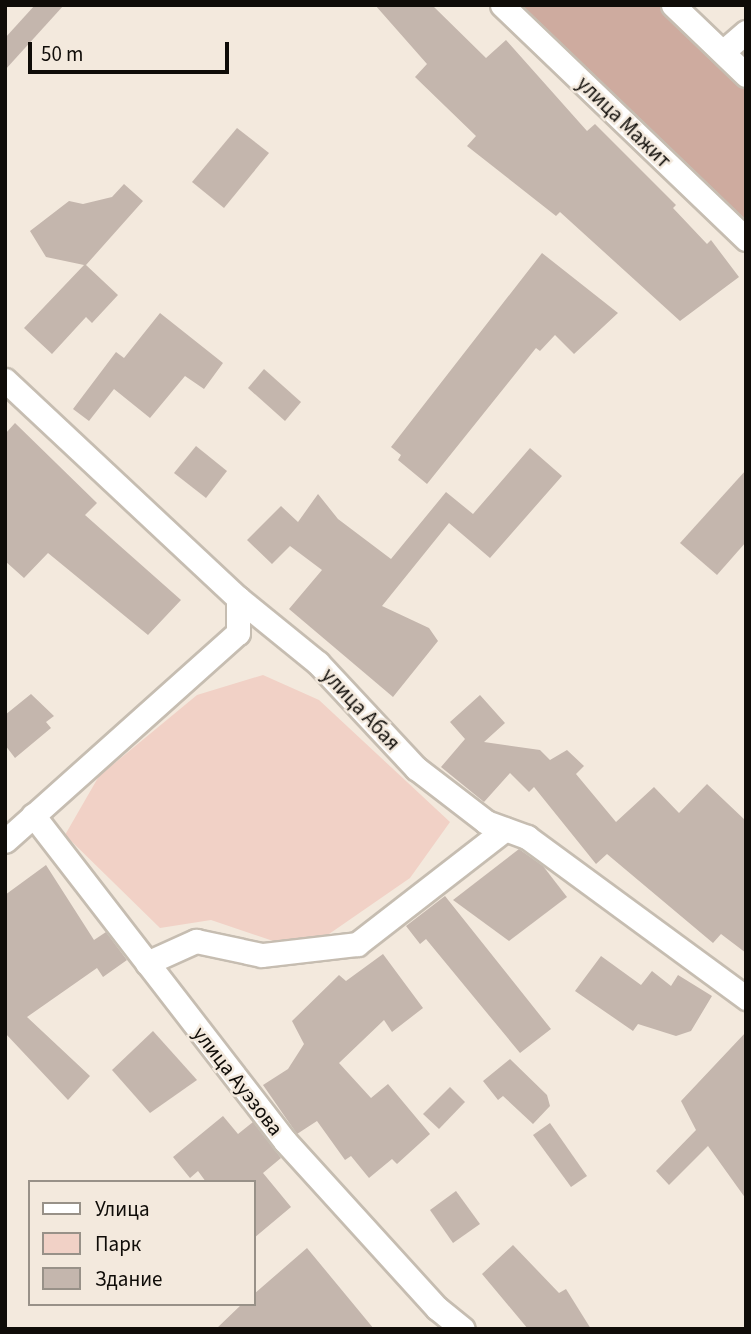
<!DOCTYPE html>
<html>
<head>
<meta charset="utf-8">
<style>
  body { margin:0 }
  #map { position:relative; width:751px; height:1334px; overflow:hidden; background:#f3e9dd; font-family:"Source Sans 3",sans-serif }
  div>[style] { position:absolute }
  .green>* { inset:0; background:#f1d1c6 }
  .forest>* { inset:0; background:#ceab9f }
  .building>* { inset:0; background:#c4b6ad }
  .roads { filter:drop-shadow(2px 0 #c6bdb1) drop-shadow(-2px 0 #c6bdb1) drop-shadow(0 2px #c6bdb1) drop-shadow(0 -2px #c6bdb1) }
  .minor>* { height:23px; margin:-11.5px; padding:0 11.5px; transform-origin:11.5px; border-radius:11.5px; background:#fff }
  span { translate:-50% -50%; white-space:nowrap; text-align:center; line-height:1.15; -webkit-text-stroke:5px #f3e9dd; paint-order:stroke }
  .street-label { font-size:21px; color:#0f0c08 }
  .frame { position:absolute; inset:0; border:7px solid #0f0c08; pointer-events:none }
  .legend { position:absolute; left:28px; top:1180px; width:228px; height:126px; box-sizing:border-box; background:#f3e9dd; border:2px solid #989188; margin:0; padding:9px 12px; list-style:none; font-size:21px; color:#0f0c08 }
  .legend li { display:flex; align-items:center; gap:14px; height:35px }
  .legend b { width:35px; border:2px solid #989188 }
  .scale { position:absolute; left:28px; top:42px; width:201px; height:32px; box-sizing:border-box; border:4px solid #0f0c08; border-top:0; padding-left:9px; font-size:21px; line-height:24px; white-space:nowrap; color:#0f0c08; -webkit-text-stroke:5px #f3e9dd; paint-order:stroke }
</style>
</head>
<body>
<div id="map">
  <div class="green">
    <i style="clip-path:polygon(263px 675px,319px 700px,450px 822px,410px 878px,329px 934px,279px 943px,211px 920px,160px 928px,65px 835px,99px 776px,197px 695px)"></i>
  </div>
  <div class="forest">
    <i style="clip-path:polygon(489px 5px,660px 5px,714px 53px,746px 87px,746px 246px)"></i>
  </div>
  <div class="building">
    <i style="clip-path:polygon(35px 5px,64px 5px,5px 70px,5px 38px)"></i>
    <i style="clip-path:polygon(375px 5px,432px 5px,486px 58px,506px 40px,587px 131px,595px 124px,676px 205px,673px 208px,707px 244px,711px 240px,739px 277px,680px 321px,560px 212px,556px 216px,467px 146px,476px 136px,415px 77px,427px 64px)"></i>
    <i style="clip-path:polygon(237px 128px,269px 153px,224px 208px,192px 182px)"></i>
    <i style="clip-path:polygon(124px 184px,143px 201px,86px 265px,118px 295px,92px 323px,86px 317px,52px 354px,24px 328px,84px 265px,46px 257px,30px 231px,69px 201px,83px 204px,112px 197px)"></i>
    <i style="clip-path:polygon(542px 253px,618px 313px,574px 354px,555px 335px,540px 351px,536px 348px,427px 484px,398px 460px,401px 455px,391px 447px)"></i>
    <i style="clip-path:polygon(160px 313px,223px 363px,204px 389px,185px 376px,150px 418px,114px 389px,89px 421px,73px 409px,116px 352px,124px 358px)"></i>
    <i style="clip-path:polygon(264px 369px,301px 402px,285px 421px,248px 388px)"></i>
    <i style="clip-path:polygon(15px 423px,97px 503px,85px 515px,181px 600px,148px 635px,48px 553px,24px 578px,5px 561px,5px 434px)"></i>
    <i style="clip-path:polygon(196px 446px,227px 471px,206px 498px,174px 473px)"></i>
    <i style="clip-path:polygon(530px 448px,562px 476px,490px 558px,449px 523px,382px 606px,429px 628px,438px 641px,393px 697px,289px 609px,322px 570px,290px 546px,272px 564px,247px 540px,281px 506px,298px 522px,318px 494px,338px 519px,391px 559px,446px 492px,473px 514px)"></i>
    <i style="clip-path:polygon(746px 470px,746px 542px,717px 575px,680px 543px)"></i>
    <i style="clip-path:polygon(31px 694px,54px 716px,46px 722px,51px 728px,15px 758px,5px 745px,5px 715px)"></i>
    <i style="clip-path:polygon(480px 695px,505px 723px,484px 742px,540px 750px,550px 760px,567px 750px,584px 766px,576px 774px,616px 822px,654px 787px,679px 813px,707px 784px,746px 821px,746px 953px,721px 934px,713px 943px,607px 854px,596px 864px,534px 787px,529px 792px,510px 773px,484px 802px,441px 767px,465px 739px,450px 722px)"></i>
    <i style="clip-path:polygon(519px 849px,543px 866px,567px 897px,509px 941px,453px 900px)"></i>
    <i style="clip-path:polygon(46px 865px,94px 940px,106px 932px,127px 960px,103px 977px,97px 968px,27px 1017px,90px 1076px,68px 1100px,5px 1033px,5px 895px)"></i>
    <i style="clip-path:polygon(445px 896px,551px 1029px,520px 1053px,426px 939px,420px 944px,406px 926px)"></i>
    <i style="clip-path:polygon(383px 954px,423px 1008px,392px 1032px,384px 1020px,339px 1063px,371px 1098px,388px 1084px,430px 1134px,397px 1164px,392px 1159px,369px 1178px,351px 1156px,345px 1160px,317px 1121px,297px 1134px,263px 1085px,288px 1069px,304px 1044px,292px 1021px,339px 975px,346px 981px)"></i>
    <i style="clip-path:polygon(601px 956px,641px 985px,652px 971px,671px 986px,678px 975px,712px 996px,691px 1031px,676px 1036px,638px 1024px,633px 1031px,575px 991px)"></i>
    <i style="clip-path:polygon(153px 1031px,197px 1080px,150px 1113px,112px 1070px)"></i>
    <i style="clip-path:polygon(746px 1032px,746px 1199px,708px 1146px,669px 1185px,656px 1171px,696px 1130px,681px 1101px)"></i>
    <i style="clip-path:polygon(510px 1059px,547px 1095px,550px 1106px,533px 1124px,503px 1096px,498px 1100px,483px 1081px)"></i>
    <i style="clip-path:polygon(450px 1087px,465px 1102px,439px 1129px,423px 1114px)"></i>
    <i style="clip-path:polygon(223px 1116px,238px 1134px,253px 1122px,281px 1158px,263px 1173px,291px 1207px,254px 1238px,254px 1182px,206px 1182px,198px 1171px,190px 1178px,173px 1157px)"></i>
    <i style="clip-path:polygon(550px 1123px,587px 1176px,571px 1187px,533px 1135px)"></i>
    <i style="clip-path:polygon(456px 1191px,480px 1224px,453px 1243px,430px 1210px)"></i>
    <i style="clip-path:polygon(513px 1245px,559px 1293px,566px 1289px,591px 1329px,528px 1329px,482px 1274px)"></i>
    <i style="clip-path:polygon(307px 1248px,374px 1329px,216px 1329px,242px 1304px,254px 1304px,254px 1294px)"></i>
  </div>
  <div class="roads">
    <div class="minor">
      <i style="left:502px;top:5px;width:338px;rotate:43.8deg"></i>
      <i style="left:673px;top:5px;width:101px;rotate:43.8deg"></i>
      <i style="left:725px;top:50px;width:28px;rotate:-41deg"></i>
      <i style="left:5px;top:380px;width:319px;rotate:43.1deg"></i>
      <i style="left:238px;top:598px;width:103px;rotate:39.1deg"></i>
      <i style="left:318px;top:663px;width:144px;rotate:47deg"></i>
      <i style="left:416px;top:768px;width:88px;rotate:37.6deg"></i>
      <i style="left:486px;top:822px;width:44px;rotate:20.1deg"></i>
      <i style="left:527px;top:837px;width:272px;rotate:36.3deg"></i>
      <i style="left:33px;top:815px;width:412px;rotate:52.3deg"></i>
      <i style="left:285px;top:1141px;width:226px;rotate:47.7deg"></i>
      <i style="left:437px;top:1308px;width:33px;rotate:39deg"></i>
      <i style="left:5px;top:841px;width:312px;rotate:-41.8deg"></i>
      <i style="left:238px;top:633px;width:35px;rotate:-90deg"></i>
      <i style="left:147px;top:963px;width:54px;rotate:-24.2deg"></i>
      <i style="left:196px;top:941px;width:67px;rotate:12deg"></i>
      <i style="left:262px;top:955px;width:96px;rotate:-6.6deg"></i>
      <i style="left:357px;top:944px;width:187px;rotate:-37.8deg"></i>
    </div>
  </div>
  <div class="street-label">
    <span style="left:624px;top:122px;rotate:44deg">улица Мажит</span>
    <span style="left:361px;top:709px;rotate:47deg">улица Абая</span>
    <span style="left:238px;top:1081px;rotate:52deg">улица Ауэзова</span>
  </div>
  <div class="frame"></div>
  <ul class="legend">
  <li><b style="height:9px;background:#fff"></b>Улица</li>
  <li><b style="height:19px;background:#f1d1c6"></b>Парк</li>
  <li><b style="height:19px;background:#c4b6ad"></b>Здание</li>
  </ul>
  <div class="scale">50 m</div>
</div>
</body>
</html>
